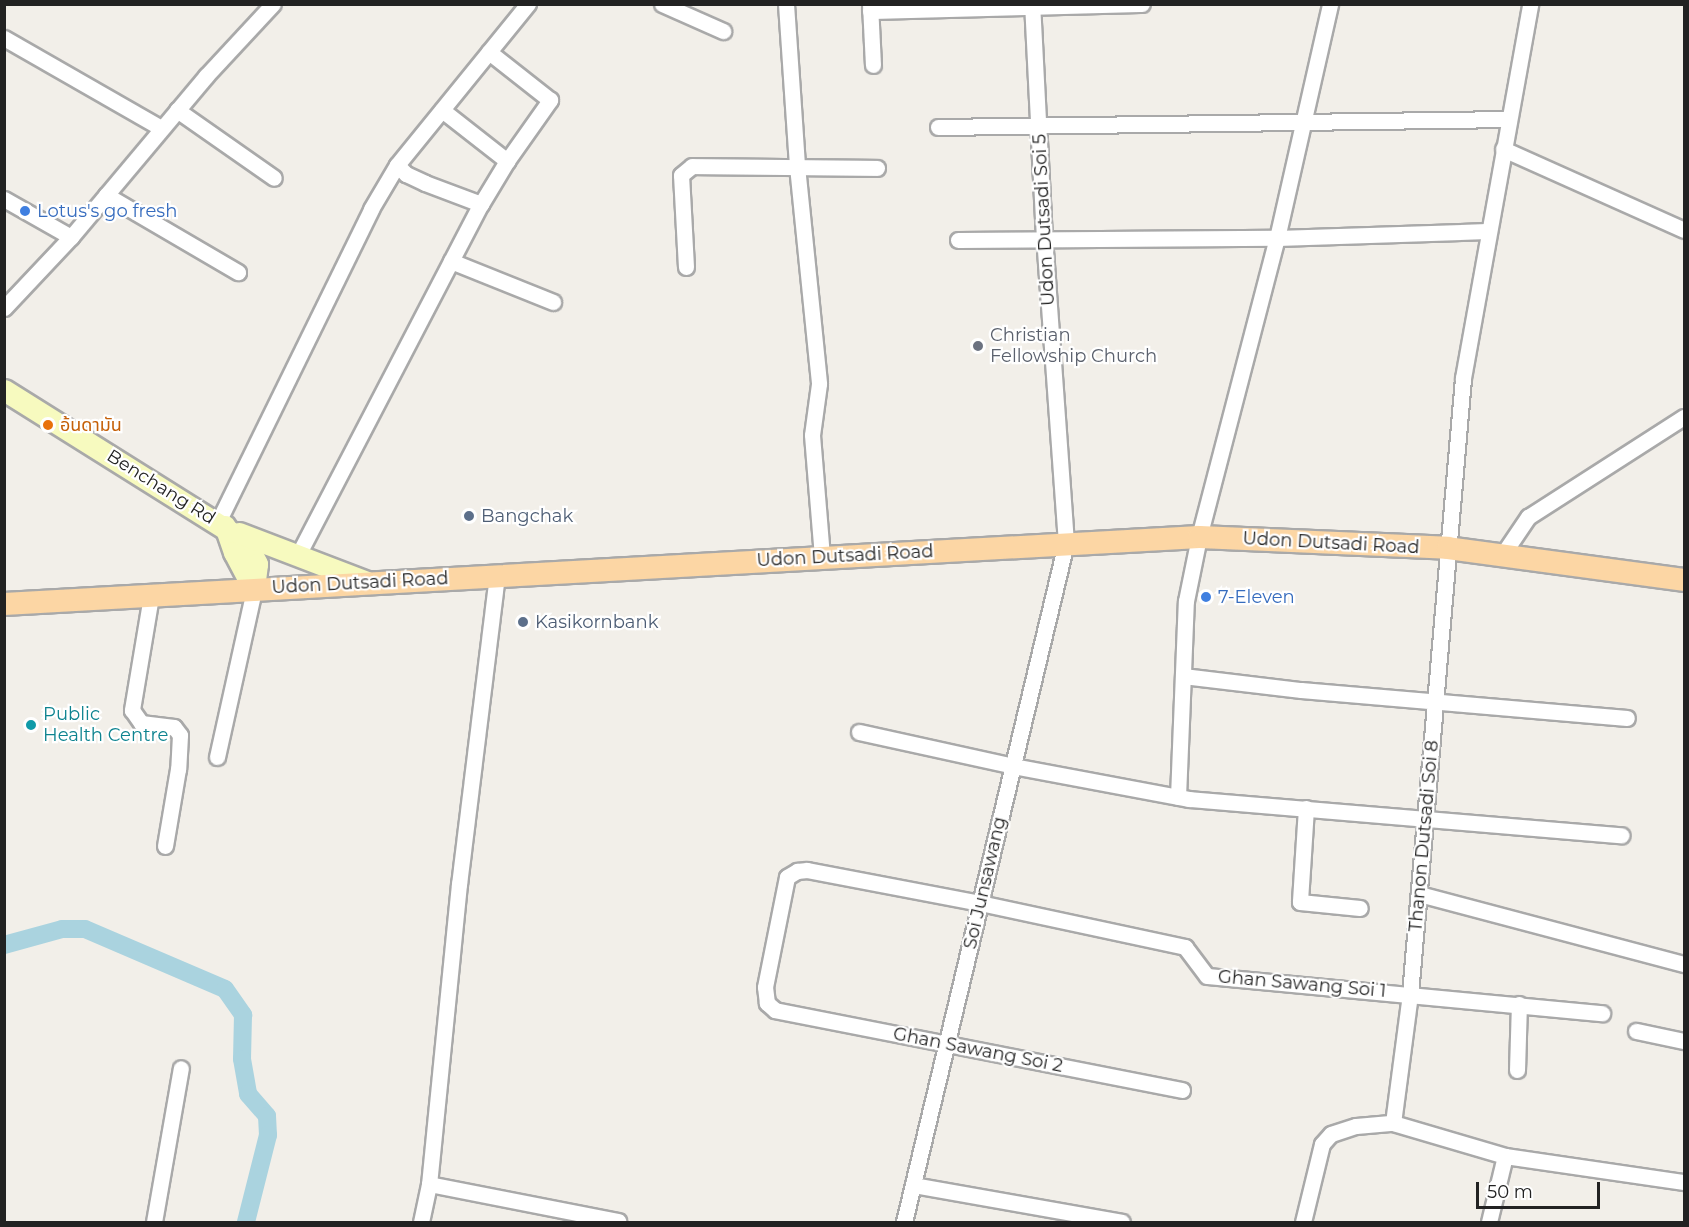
<!DOCTYPE html>
<html>
<head>
<meta charset="utf-8">
<style>
  body { margin:0 }
  #map { position:relative; width:1689px; height:1227px; overflow:hidden; background:#f2efe9; font-family:Montserrat,"Noto Sans Thai",sans-serif }
  div>[style] { position:absolute }
  .canal>* { height:18px; margin:-9px; padding:0 9px; transform-origin:9px; border-radius:9px; background:#aad3df }
  .roads { filter:drop-shadow(2px 0 #a9a9a9) drop-shadow(-2px 0 #a9a9a9) drop-shadow(0 2px #a9a9a9) drop-shadow(0 -2px #a9a9a9) }
  .street>* { height:15px; margin:-7.5px; padding:0 7.5px; transform-origin:7.5px; border-radius:7.5px; background:#fff }
  .secondary>* { height:21px; margin:-10.5px; padding:0 10.5px; transform-origin:10.5px; border-radius:10.5px; background:#f7fabf }
  .primary>* { height:22px; margin:-11px; padding:0 11px; transform-origin:11px; border-radius:11px; background:#fcd6a4 }
  .dots>* { width:16px; height:16px; translate:-50% -50%; box-sizing:border-box; border:3px solid #fff; border-radius:50% }
  span { translate:-50% -50%; white-space:nowrap; text-align:center; line-height:1.15; -webkit-text-stroke:4.5px #fff; paint-order:stroke }
  .shop-label { font-size:18px; color:#366cbe }
  .left { translate:0 -50%; text-align:left }
  .street-label { font-size:18px; color:#222 }
  .worship-label { font-size:18px; color:#5b616d }
  .food-label { font-size:18px; color:#c56008 }
  .service-label { font-size:18px; color:#4e5e75 }
  .culture-label { font-size:18px; color:#0d838f }
  .frame { position:absolute; inset:0; border:6px solid #222; pointer-events:none }
  .scale { position:absolute; left:1476px; top:1182px; width:124px; height:27px; box-sizing:border-box; border:3px solid #222; border-top:0; padding-left:8px; font-size:18px; line-height:21px; white-space:nowrap; color:#222; -webkit-text-stroke:4px #fff; paint-order:stroke }
</style>
</head>
<body>
<div id="map">
  <div class="canal">
    <i style="left:4px;top:945px;width:60px;rotate:-15.4deg"></i>
    <i style="left:62px;top:929px;width:23px"></i>
    <i style="left:85px;top:929px;width:152px;rotate:23.2deg"></i>
    <i style="left:225px;top:989px;width:32px;rotate:55deg"></i>
    <i style="left:243px;top:1015px;width:44px;rotate:91.3deg"></i>
    <i style="left:242px;top:1059px;width:36px;rotate:80deg"></i>
    <i style="left:248px;top:1094px;width:29px;rotate:49deg"></i>
    <i style="left:267px;top:1116px;width:19px;rotate:87deg"></i>
    <i style="left:268px;top:1135px;width:90px;rotate:104.2deg"></i>
  </div>
  <div class="roads">
    <div class="street">
      <i style="left:662px;top:4px;width:67px;rotate:23.9deg"></i>
      <i style="left:786px;top:4px;width:162px;rotate:86.1deg"></i>
      <i style="left:797px;top:166px;width:219px;rotate:84.2deg"></i>
      <i style="left:819px;top:384px;width:51px;rotate:97.8deg"></i>
      <i style="left:812px;top:435px;width:122px;rotate:85.3deg"></i>
      <i style="left:870px;top:4px;width:61px;rotate:87.2deg"></i>
      <i style="left:870px;top:11px;width:272px;rotate:-1.5deg"></i>
      <i style="left:4px;top:38px;width:181px;rotate:29.8deg"></i>
      <i style="left:177px;top:110px;width:118px;rotate:35deg"></i>
      <i style="left:442px;top:110px;width:83px;rotate:38.1deg"></i>
      <i style="left:938px;top:127px;width:571px;rotate:-0.8deg"></i>
      <i style="left:1503px;top:149px;width:198px;rotate:24.1deg"></i>
      <i style="left:397px;top:165px;width:13px;rotate:45deg"></i>
      <i style="left:406px;top:174px;width:21px;rotate:25deg"></i>
      <i style="left:425px;top:183px;width:60px;rotate:20.6deg"></i>
      <i style="left:106px;top:195px;width:153px;rotate:30.3deg"></i>
      <i style="left:4px;top:199px;width:77px;rotate:29.6deg"></i>
      <i style="left:958px;top:240px;width:319px;rotate:-0.4deg"></i>
      <i style="left:1277px;top:238px;width:210px;rotate:-1.9deg"></i>
      <i style="left:451px;top:261px;width:110px;rotate:21.9deg"></i>
      <i style="left:686px;top:267px;width:92px;rotate:-93.1deg"></i>
      <i style="left:681px;top:175px;width:14px;rotate:-39deg"></i>
      <i style="left:692px;top:166px;width:185px;rotate:0.6deg"></i>
      <i style="left:4px;top:308px;width:98px;rotate:-46.7deg"></i>
      <i style="left:71px;top:237px;width:210px;rotate:-50deg"></i>
      <i style="left:206px;top:76px;width:98px;rotate:-47.1deg"></i>
      <i style="left:218px;top:522px;width:348px;rotate:-63.9deg"></i>
      <i style="left:371px;top:209px;width:51px;rotate:-59.4deg"></i>
      <i style="left:397px;top:165px;width:208px;rotate:-50.9deg"></i>
      <i style="left:1503px;top:554px;width:45px;rotate:-56deg"></i>
      <i style="left:1528px;top:517px;width:185px;rotate:-32.7deg"></i>
      <i style="left:297px;top:557px;width:398px;rotate:-62.5deg"></i>
      <i style="left:481px;top:204px;width:50px;rotate:-58.8deg"></i>
      <i style="left:507px;top:161px;width:75px;rotate:-54.8deg"></i>
      <i style="left:550px;top:100px;width:78px;rotate:-141.8deg"></i>
      <i style="left:497px;top:575px;width:311px;rotate:97deg"></i>
      <i style="left:459px;top:884px;width:301px;rotate:95.7deg"></i>
      <i style="left:429px;top:1184px;width:193px;rotate:11.1deg"></i>
      <i style="left:151px;top:596px;width:116px;rotate:99.5deg"></i>
      <i style="left:132px;top:710px;width:16px;rotate:55deg"></i>
      <i style="left:141px;top:723px;width:33px;rotate:7deg"></i>
      <i style="left:174px;top:727px;width:10px;rotate:53deg"></i>
      <i style="left:180px;top:735px;width:34px;rotate:93deg"></i>
      <i style="left:178px;top:769px;width:78px;rotate:99.6deg"></i>
      <i style="left:1183px;top:676px;width:119px;rotate:6.8deg"></i>
      <i style="left:1301px;top:690px;width:327px;rotate:4.9deg"></i>
      <i style="left:859px;top:732px;width:158px;rotate:12.4deg"></i>
      <i style="left:1013px;top:766px;width:179px;rotate:10.6deg"></i>
      <i style="left:1189px;top:799px;width:434px;rotate:4.8deg"></i>
      <i style="left:217px;top:757px;width:171px;rotate:-77.5deg"></i>
      <i style="left:1178px;top:797px;width:196px;rotate:-87.7deg"></i>
      <i style="left:1186px;top:601px;width:65px;rotate:-78.5deg"></i>
      <i style="left:1199px;top:537px;width:309px;rotate:-75.4deg"></i>
      <i style="left:1277px;top:238px;width:240px;rotate:-77.2deg"></i>
      <i style="left:1306px;top:808px;width:94px;rotate:93.7deg"></i>
      <i style="left:1300px;top:902px;width:60px;rotate:5.7deg"></i>
      <i style="left:1419px;top:894px;width:274px;rotate:14.8deg"></i>
      <i style="left:1636px;top:1031px;width:49px;rotate:11.8deg"></i>
      <i style="left:1517px;top:1070px;width:66px;rotate:-88.3deg"></i>
      <i style="left:1182px;top:1090px;width:415px;rotate:-168.9deg"></i>
      <i style="left:775px;top:1010px;width:11px;rotate:-139deg"></i>
      <i style="left:767px;top:1003px;width:16px;rotate:-97deg"></i>
      <i style="left:765px;top:987px;width:112px;rotate:-78.7deg"></i>
      <i style="left:787px;top:877px;width:12px;rotate:-31deg"></i>
      <i style="left:797px;top:871px;width:10px;rotate:-6deg"></i>
      <i style="left:807px;top:870px;width:176px;rotate:10.8deg"></i>
      <i style="left:980px;top:903px;width:210px;rotate:12.1deg"></i>
      <i style="left:1185px;top:947px;width:36px;rotate:53deg"></i>
      <i style="left:1207px;top:976px;width:397px;rotate:5.4deg"></i>
      <i style="left:1393px;top:1123px;width:130px;rotate:-82.5deg"></i>
      <i style="left:1410px;top:994px;width:618px;rotate:-85.08deg"></i>
      <i style="left:1463px;top:378px;width:380px;rotate:-79.8deg"></i>
      <i style="left:913px;top:1185px;width:212px;rotate:10deg"></i>
      <i style="left:154px;top:1222px;width:156px;rotate:-80.1deg"></i>
      <i style="left:421px;top:1222px;width:39px;rotate:-78deg"></i>
      <i style="left:904px;top:1222px;width:698px;rotate:-76.58deg"></i>
      <i style="left:1066px;top:543px;width:305px;rotate:-94.1deg"></i>
      <i style="left:1044px;top:239px;width:235px;rotate:-92.9deg"></i>
      <i style="left:1303px;top:1222px;width:80px;rotate:-76.3deg"></i>
      <i style="left:1322px;top:1144px;width:13px;rotate:-48deg"></i>
      <i style="left:1331px;top:1134px;width:26px;rotate:-18deg"></i>
      <i style="left:1356px;top:1126px;width:37px;rotate:-5deg"></i>
      <i style="left:1393px;top:1123px;width:117px;rotate:16.4deg"></i>
      <i style="left:1505px;top:1156px;width:181px;rotate:8.3deg"></i>
      <i style="left:1489px;top:1222px;width:68px;rotate:-76.4deg"></i>
    </div>
    <div class="secondary">
      <i style="left:4px;top:390px;width:284px;rotate:32.1deg"></i>
      <i style="left:245px;top:541px;width:26px;rotate:62deg"></i>
      <i style="left:257px;top:564px;width:26px;rotate:97deg"></i>
      <i style="left:225px;top:526px;width:28px;rotate:71deg"></i>
      <i style="left:234px;top:552px;width:43px;rotate:62.2deg"></i>
      <i style="left:239px;top:533px;width:140px;rotate:20.9deg"></i>
    </div>
    <div class="primary">
      <i style="left:4px;top:604px;width:1197px;rotate:-3.21deg"></i>
      <i style="left:1199px;top:537px;width:249px;rotate:2.5deg"></i>
      <i style="left:1448px;top:548px;width:238px;rotate:7.7deg"></i>
    </div>
  </div>
  <div class="dots">
    <i style="left:25px;top:211px;background:#3f7fe0"></i>
    <i style="left:978px;top:346px;background:#6b7280"></i>
    <i style="left:48px;top:425px;background:#e8710a"></i>
    <i style="left:469px;top:516px;background:#5c6f8a"></i>
    <i style="left:1206px;top:597px;background:#3f7fe0"></i>
    <i style="left:523px;top:622px;background:#5c6f8a"></i>
    <i style="left:31px;top:725px;background:#0f9aa8"></i>
  </div>
  <div class="shop-label">
    <span class="left" style="left:37px;top:211px">Lotus's go fresh</span>
    <span class="left" style="left:1218px;top:597px">7-Eleven</span>
  </div>
  <div class="street-label">
    <span style="left:1044px;top:220px;rotate:-93deg">Udon Dutsadi Soi 5</span>
    <span style="left:161px;top:487px;rotate:32deg">Benchang Rd</span>
    <span style="left:1331px;top:543px;rotate:3deg">Udon Dutsadi Road</span>
    <span style="left:845px;top:556px;rotate:-3deg">Udon Dutsadi Road</span>
    <span style="left:360px;top:583px;rotate:-3deg">Udon Dutsadi Road</span>
    <span style="left:1424px;top:836px;rotate:-85deg">Thanon Dutsadi Soi 8</span>
    <span style="left:985px;top:883px;rotate:-77deg">Soi Junsawang</span>
    <span style="left:1302px;top:984px;rotate:5deg">Ghan Sawang Soi 1</span>
    <span style="left:978px;top:1050px;rotate:11deg">Ghan Sawang Soi 2</span>
  </div>
  <div class="worship-label">
    <span class="left" style="left:990px;top:346px">Christian<br>Fellowship Church</span>
  </div>
  <div class="food-label">
    <span class="left" style="left:60px;top:425px">อ้นดามัน</span>
  </div>
  <div class="service-label">
    <span class="left" style="left:481px;top:516px">Bangchak</span>
    <span class="left" style="left:535px;top:622px">Kasikornbank</span>
  </div>
  <div class="culture-label">
    <span class="left" style="left:43px;top:725px">Public<br>Health Centre</span>
  </div>
  <div class="frame"></div>
  <div class="scale">50 m</div>
</div>
</body>
</html>
